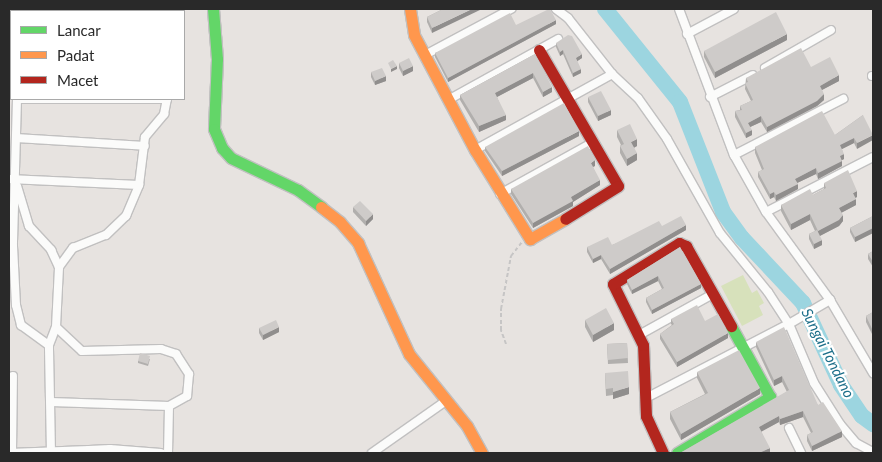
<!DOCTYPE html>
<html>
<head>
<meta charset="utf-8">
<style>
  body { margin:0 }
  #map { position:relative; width:882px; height:462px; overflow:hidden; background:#e7e3e0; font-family:Lato,sans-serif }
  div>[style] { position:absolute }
  .pitch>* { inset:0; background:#d7e1bb }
  .river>* { height:16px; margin:-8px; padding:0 8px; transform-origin:8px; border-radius:8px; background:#9cd5e0 }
  .path>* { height:2px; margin-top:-1px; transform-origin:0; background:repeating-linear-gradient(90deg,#c6c5c5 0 4px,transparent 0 6.5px) }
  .roads { filter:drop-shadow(1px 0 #c1c0c0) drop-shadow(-1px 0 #c1c0c0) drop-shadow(0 1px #c1c0c0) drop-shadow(0 -1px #c1c0c0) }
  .street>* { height:8px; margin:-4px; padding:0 4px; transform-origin:4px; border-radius:4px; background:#fbfbfa }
  .fast>* { height:11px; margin:-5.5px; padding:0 5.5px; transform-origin:5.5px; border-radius:5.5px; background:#63d668 }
  .slow>* { height:11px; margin:-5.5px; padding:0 5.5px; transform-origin:5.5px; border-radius:5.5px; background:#ff974d }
  .jam>* { height:11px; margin:-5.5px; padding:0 5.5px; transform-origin:5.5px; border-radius:5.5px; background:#b3261e }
  .wall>* { inset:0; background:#b1afad }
  .shaded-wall>* { inset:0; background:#908e8d }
  .building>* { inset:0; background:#cecbc9 }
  span { translate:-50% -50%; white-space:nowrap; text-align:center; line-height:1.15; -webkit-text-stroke:4.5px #fff; paint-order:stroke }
  .water-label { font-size:15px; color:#1d6f8a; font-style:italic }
  .frame { position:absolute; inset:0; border:10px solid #292929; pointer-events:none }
  .legend { position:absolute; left:10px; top:10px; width:175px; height:90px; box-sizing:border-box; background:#fff; border:1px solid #a9a9a9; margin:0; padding:6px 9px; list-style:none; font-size:15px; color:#292929 }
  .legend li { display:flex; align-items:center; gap:10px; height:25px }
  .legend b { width:25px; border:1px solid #a9a9a9 }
</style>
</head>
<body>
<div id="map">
  <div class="pitch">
    <i style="clip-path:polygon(743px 275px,752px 293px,757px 290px,764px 303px,759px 306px,763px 315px,742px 326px,721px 286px)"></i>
  </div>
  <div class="river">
    <i style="left:605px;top:9px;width:119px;rotate:51.1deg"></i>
    <i style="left:680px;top:102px;width:118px;rotate:68.6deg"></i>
    <i style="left:723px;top:212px;width:32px;rotate:54deg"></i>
    <i style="left:742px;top:238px;width:89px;rotate:46.8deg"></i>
    <i style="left:803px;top:303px;width:90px;rotate:65.1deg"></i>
    <i style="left:841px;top:385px;width:37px;rotate:56deg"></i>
    <i style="left:862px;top:416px;width:14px;rotate:36deg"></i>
  </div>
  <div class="path">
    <i style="left:506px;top:344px;width:15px;rotate:-110deg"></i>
    <i style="left:501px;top:330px;width:21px;rotate:-90deg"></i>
    <i style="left:501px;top:309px;width:54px;rotate:-79.3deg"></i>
    <i style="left:511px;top:256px;width:18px;rotate:-52deg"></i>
  </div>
  <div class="roads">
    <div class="street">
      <i style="left:155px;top:9px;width:2px;rotate:63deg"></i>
      <i style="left:556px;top:9px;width:15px;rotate:37deg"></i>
      <i style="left:568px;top:18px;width:71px;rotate:51.8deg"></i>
      <i style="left:679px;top:9px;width:156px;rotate:69.4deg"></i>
      <i style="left:734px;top:155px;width:65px;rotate:60.7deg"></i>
      <i style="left:766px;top:212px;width:109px;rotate:54deg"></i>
      <i style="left:830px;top:300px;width:85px;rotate:59.5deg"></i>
      <i style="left:9px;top:22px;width:2px;rotate:-27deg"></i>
      <i style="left:9px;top:29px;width:8px;rotate:76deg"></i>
      <i style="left:687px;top:34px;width:53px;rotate:-28deg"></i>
      <i style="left:425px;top:55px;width:98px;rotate:-28.1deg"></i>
      <i style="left:765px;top:68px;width:76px;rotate:-29.9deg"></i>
      <i style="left:872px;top:76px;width:1px"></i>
      <i style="left:710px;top:97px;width:48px;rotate:-27.1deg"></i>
      <i style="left:17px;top:99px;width:147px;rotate:91.6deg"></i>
      <i style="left:13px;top:246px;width:59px;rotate:87.1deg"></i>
      <i style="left:16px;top:305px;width:21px;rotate:76deg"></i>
      <i style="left:21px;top:325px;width:34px;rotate:36deg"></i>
      <i style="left:17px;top:99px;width:150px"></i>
      <i style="left:448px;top:100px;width:126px;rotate:-29deg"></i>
      <i style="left:16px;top:138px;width:129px;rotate:3.5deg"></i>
      <i style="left:475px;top:150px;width:157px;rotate:-29deg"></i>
      <i style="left:612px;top:74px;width:35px;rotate:43deg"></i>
      <i style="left:638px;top:98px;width:50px;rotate:54.7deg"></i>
      <i style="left:667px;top:139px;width:108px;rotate:60.6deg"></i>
      <i style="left:720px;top:233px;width:76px;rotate:50.9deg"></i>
      <i style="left:768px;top:292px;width:38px;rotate:57deg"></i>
      <i style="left:789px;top:324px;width:48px;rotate:-30.3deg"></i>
      <i style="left:734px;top:155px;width:123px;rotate:-27.2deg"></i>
      <i style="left:9px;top:179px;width:130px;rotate:2.6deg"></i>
      <i style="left:17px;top:186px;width:42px;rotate:73.3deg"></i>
      <i style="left:29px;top:226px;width:33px;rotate:47deg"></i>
      <i style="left:51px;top:250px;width:19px;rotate:65deg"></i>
      <i style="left:500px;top:194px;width:105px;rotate:-29deg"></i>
      <i style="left:766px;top:212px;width:120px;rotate:-27.2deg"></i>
      <i style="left:56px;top:327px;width:35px;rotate:43deg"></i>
      <i style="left:82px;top:351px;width:79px;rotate:-1.5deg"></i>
      <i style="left:161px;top:349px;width:16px;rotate:18deg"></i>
      <i style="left:176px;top:354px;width:24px;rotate:57deg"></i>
      <i style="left:189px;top:374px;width:22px;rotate:95deg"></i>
      <i style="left:187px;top:396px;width:21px;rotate:151deg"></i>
      <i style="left:639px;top:335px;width:85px;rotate:-29deg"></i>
      <i style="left:646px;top:398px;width:161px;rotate:-27.4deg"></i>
      <i style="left:789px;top:324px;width:64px;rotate:67deg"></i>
      <i style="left:814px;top:383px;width:49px;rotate:57.6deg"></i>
      <i style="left:840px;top:424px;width:25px;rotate:50deg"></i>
      <i style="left:856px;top:443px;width:19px;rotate:28deg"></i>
      <i style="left:51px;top:402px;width:118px;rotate:1.9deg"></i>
      <i style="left:169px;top:406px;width:47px;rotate:91.2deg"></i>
      <i style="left:789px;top:428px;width:28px;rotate:64deg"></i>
      <i style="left:9px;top:453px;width:80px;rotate:-2.1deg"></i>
      <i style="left:12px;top:453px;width:77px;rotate:-89.3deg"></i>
      <i style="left:51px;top:453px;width:108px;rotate:-91.1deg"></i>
      <i style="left:49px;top:345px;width:19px;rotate:-69deg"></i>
      <i style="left:56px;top:327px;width:60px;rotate:-87.1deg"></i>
      <i style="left:59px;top:267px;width:24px;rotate:-54deg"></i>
      <i style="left:73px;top:248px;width:35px;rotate:-22deg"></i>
      <i style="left:106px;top:235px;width:28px;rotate:-44deg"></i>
      <i style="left:126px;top:216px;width:34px;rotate:-67deg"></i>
      <i style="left:139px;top:185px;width:48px;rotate:-82.9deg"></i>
      <i style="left:145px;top:137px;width:30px;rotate:-50deg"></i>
      <i style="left:164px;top:114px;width:15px;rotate:-79deg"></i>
      <i style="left:88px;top:453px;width:3px;rotate:-72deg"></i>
      <i style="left:89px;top:450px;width:21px;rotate:-3deg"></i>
      <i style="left:110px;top:449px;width:51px;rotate:4.5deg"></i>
      <i style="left:372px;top:453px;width:92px;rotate:-35.2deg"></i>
    </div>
    <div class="fast">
      <i style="left:213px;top:9px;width:50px;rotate:85.4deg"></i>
      <i style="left:217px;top:59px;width:70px;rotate:92.5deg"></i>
      <i style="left:214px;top:129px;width:21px;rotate:67deg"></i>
      <i style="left:222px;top:148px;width:13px;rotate:48deg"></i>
      <i style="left:231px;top:158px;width:74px;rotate:25.5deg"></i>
      <i style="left:298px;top:190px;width:29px;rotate:36deg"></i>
      <i style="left:677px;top:453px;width:109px;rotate:-31.1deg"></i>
      <i style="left:770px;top:397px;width:81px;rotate:-118.8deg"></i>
    </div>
    <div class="slow">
      <i style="left:410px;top:9px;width:26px;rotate:81deg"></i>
      <i style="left:414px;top:35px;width:130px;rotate:62.1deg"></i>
      <i style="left:475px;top:150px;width:105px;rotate:58.3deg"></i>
      <i style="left:530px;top:239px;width:40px;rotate:-29.7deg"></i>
      <i style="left:321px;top:207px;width:24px;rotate:38deg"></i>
      <i style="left:340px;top:222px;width:28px;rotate:49deg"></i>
      <i style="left:358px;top:243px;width:122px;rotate:65.3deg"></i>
      <i style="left:409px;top:354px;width:92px;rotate:51.1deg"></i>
      <i style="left:467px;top:426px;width:31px;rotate:61deg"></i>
    </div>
    <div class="jam">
      <i style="left:539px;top:50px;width:157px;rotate:59.8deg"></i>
      <i style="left:618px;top:186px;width:62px;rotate:148.1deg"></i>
      <i style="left:663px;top:453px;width:41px;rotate:-114.7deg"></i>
      <i style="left:646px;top:416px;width:71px;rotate:-92.4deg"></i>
      <i style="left:643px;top:345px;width:68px;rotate:-116.2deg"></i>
      <i style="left:613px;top:284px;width:78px;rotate:-31.8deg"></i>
      <i style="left:679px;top:243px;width:8px;rotate:23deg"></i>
      <i style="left:686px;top:246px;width:92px;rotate:60.6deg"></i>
    </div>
  </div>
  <div class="wall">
    <i style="clip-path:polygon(443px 9px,432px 33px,427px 22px,427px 17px)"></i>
    <i style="clip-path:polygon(556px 24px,448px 82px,435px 57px,435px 53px,516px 25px)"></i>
    <i style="clip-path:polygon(787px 40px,715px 78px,704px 57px,704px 51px)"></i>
    <i style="clip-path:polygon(556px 43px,582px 58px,577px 61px,581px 73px,573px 77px,563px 54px,560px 56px,556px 47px)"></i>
    <i style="clip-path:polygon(535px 54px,552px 92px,543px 97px,533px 78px,497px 97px,506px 120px,479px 132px,460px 100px,460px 95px)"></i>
    <i style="clip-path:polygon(399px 63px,413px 71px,403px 76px,399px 68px)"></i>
    <i style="clip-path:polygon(811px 67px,839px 81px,822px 90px,824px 100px,817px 106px,767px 132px,761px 122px,750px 127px,752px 135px,746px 138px,735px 117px,735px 111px,740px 110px,740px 106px,751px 101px,745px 89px,746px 78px)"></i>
    <i style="clip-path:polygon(371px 72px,386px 81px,375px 85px,371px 77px)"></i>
    <i style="clip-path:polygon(588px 97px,611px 115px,598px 121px,588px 102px)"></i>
    <i style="clip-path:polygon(863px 115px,857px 149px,854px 143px,842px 149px,844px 159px,842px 160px,842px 166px,818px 179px,816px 174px,797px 183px,798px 189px,776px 201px,774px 197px,770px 199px,758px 177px,758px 172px,762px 170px,755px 153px,755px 147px,835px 135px)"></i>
    <i style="clip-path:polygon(617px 130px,637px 146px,634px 148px,637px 160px,627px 166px,620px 153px,620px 146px,621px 145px,617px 137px)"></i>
    <i style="clip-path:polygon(579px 136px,502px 176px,485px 151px,485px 147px)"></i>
    <i style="clip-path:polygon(595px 166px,593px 167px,600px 185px,573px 202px,573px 206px,533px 228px,511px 194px,511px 189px)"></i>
    <i style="clip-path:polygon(824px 183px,857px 197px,855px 198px,856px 205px,841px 213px,843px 221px,839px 226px,819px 236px,822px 245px,814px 249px,809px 239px,809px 234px,815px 231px,810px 220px,791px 230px,781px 211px,781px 205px,813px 195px,824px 189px)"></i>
    <i style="clip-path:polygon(353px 207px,373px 219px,366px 226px,353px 212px)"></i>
    <i style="clip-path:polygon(873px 216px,873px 233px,855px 242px,850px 232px,850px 228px)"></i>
    <i style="clip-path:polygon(662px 226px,686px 230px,610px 274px,601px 259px,593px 263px,587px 252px,587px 247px,612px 245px)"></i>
    <i style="clip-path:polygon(680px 247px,701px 288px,652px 314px,646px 302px,646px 298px,662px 289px,658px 281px,632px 294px,627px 284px,627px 280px)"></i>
    <i style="clip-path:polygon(873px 251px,873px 267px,868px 259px,868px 254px)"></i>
    <i style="clip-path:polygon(873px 312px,873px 336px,866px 322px,866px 316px)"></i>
    <i style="clip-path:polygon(671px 319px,705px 321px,728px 338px,677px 367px,660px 339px,660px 334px,672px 325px,671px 324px)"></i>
    <i style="clip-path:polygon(585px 320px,614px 330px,593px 342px,585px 327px)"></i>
    <i style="clip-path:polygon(259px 328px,279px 332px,263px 340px,259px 333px)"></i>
    <i style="clip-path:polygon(756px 342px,818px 405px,842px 437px,812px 451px,807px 441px,807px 435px,811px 433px,803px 417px,780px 425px,779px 422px,761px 431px,770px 453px,680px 453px,787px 392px,782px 382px,774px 386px,756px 347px)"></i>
    <i style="clip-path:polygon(627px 343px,628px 363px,608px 364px,607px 344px)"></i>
    <i style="clip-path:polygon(150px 359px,148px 366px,138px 363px,138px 361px)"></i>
    <i style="clip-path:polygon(697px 372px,760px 394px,681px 440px,670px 419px,670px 412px,705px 394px,697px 378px)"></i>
    <i style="clip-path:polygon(605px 373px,629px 394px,613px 399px,613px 395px,606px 396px)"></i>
  </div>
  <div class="shaded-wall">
    <i style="clip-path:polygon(472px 9px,482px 9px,432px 33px,432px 28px)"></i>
    <i style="clip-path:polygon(556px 20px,556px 24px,448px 82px,448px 78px)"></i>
    <i style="clip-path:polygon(787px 34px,787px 40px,715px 78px,715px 72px)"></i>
    <i style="clip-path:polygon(563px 50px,563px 54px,560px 56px,560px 52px)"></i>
    <i style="clip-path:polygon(582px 54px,582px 58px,576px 62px,576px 58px)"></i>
    <i style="clip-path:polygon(397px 66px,397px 69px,391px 72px,391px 69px)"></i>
    <i style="clip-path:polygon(413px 66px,413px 71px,403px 76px,403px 71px)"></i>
    <i style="clip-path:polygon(581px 69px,581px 73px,573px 77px,573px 73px)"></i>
    <i style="clip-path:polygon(533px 73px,533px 78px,495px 98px,495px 93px)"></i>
    <i style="clip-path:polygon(839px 75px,839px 81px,820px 91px,820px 86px)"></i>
    <i style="clip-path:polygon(386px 76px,386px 81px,375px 85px,375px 81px)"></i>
    <i style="clip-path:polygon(552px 87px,552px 92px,543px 97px,543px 92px)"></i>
    <i style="clip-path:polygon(824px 94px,824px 100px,817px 106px,767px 132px,767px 127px)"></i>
    <i style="clip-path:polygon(611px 110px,611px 115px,598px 121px,598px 116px)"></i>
    <i style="clip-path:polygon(506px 115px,506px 120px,479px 132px,479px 126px)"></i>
    <i style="clip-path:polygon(761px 116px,761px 122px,748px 128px,748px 123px)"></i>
    <i style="clip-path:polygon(752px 130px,752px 135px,746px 138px,746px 133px)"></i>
    <i style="clip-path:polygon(579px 131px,579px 136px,502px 176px,502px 171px)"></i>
    <i style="clip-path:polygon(873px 135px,873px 140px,857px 149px,857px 143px)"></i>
    <i style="clip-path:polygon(854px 138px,854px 143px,840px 150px,840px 145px)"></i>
    <i style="clip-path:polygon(637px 139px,637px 146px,631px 149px,631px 142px)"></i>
    <i style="clip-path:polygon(637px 153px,637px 160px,627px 166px,627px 159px)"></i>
    <i style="clip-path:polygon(844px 154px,844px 159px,840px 161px,840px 156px)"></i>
    <i style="clip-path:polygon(595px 160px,595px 166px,591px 168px,591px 163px)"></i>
    <i style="clip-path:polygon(842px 161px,842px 166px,818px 179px,818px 173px)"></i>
    <i style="clip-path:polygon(816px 168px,816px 174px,795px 184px,795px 179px)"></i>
    <i style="clip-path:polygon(600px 180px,600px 185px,573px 202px,573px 206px,533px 228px,533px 223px,571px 197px)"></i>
    <i style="clip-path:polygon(798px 184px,798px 189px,776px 201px,776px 195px)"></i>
    <i style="clip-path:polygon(857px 191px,857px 197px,853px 199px,853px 193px)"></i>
    <i style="clip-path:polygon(774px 192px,774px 197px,770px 199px,770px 194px)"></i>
    <i style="clip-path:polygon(856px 199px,856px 205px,839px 214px,839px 208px)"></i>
    <i style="clip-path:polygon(373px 214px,373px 219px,366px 226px,366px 221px)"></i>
    <i style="clip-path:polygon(810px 214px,810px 220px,791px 230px,791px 224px)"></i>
    <i style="clip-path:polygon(843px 215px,843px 221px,839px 226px,818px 237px,818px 231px)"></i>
    <i style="clip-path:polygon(686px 225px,686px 230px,610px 274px,610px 269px)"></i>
    <i style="clip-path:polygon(873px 228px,873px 233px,855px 242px,855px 237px)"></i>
    <i style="clip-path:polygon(822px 240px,822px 245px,814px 249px,814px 244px)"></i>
    <i style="clip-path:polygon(601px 255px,601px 259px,593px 263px,593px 259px)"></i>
    <i style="clip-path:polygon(658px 276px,658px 281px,632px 294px,632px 290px)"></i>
    <i style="clip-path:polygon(701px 284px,701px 288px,652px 314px,652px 310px)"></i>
    <i style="clip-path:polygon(614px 323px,614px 330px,593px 342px,593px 335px)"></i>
    <i style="clip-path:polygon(279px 327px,279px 332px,263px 340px,263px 335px)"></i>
    <i style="clip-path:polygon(728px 333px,728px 338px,677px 367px,677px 362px)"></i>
    <i style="clip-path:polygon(782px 376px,782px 382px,774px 386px,774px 380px)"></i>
    <i style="clip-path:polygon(629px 387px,629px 394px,613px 399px,613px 392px)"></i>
    <i style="clip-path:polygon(760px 388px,760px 394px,681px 440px,681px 434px)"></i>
    <i style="clip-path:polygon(803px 411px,803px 417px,780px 425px,780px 419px)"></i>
    <i style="clip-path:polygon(779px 416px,779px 422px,759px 433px,759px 427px)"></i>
    <i style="clip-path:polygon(842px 431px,842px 437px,812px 451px,812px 446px)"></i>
    <i style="clip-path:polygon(770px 448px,770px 453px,759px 453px)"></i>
  </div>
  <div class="building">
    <i style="clip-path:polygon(443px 9px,472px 9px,432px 28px,427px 17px)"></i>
    <i style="clip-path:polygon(549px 9px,550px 9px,556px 20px,448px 78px,435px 53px,510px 13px,516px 25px)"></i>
    <i style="clip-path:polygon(776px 12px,787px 34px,715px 72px,704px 51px)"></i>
    <i style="clip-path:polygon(568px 35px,572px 36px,582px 54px,576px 58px,581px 69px,573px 73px,563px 50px,560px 52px,556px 43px)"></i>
    <i style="clip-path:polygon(801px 48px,811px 67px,830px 57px,839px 75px,820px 86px,824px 94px,817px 101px,767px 127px,761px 116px,748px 123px,752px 130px,746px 133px,735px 111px,742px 110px,740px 106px,753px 100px,745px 83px,748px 82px,746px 78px)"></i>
    <i style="clip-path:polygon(535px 54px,552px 87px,543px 92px,533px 73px,495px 93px,506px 115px,479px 126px,460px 95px)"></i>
    <i style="clip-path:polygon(409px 58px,413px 66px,403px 71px,399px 63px)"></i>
    <i style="clip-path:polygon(393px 60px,397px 66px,391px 69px,388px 63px)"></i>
    <i style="clip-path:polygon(382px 68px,386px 76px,375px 81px,371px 72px)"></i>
    <i style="clip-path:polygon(601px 91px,611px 110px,598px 116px,588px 97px)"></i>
    <i style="clip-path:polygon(564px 103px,579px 131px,502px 171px,485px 147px)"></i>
    <i style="clip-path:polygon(822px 111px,835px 135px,863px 115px,873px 135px,857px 143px,854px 138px,840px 145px,844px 154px,840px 156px,842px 161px,818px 173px,816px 168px,795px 179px,798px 184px,776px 195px,774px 192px,770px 194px,758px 172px,764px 169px,755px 147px)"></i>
    <i style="clip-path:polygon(630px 124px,637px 139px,631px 142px,637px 153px,627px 159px,620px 146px,624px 144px,617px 130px)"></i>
    <i style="clip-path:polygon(588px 146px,595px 160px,591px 163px,600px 180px,571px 197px,573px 201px,533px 223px,511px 189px)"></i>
    <i style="clip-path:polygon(848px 170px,857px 191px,853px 193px,856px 199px,839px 208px,843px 215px,839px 220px,818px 231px,810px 214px,791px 224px,781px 205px,810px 189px,813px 195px,826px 188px,824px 183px)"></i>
    <i style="clip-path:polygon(360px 201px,373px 214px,366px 221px,353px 207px)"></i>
    <i style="clip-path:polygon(681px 216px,686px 225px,610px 269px,601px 255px,593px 259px,587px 247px,608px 237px,612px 245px,659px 221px,662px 226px)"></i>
    <i style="clip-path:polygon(873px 216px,873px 228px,855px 237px,850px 228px)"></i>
    <i style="clip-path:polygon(817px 230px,822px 240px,814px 244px,809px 234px)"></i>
    <i style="clip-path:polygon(680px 247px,701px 284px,652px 310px,646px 298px,664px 288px,658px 276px,632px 290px,627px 280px)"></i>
    <i style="clip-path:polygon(873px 251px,873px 262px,868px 254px)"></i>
    <i style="clip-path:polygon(697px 305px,705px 321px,718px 314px,728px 333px,677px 362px,660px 334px,674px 324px,671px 319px)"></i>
    <i style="clip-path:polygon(606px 308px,614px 323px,593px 335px,585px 320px)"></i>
    <i style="clip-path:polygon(873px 312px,873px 331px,866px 316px)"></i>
    <i style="clip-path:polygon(276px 320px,279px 327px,263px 335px,259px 328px)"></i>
    <i style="clip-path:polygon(784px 327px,818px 405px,823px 402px,842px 431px,812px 446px,807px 435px,813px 432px,803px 411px,780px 419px,779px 416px,759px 427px,770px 448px,759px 453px,680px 453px,789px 390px,782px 376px,774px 380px,756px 342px)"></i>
    <i style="clip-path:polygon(627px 343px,628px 358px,608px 360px,607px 344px)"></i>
    <i style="clip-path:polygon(739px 350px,760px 388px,681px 434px,670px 412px,708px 393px,697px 372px)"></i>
    <i style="clip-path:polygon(140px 353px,150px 356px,148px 364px,138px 361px)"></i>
    <i style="clip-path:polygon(628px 371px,629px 387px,613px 392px,613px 388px,606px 389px,605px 373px)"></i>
  </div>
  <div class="water-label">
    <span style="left:828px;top:353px;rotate:63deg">Sungai Tondano</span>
  </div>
  <div class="frame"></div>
  <ul class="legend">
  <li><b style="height:6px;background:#63d668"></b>Lancar</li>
  <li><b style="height:6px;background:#ff974d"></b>Padat</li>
  <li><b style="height:6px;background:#b3261e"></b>Macet</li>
  </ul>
</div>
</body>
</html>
